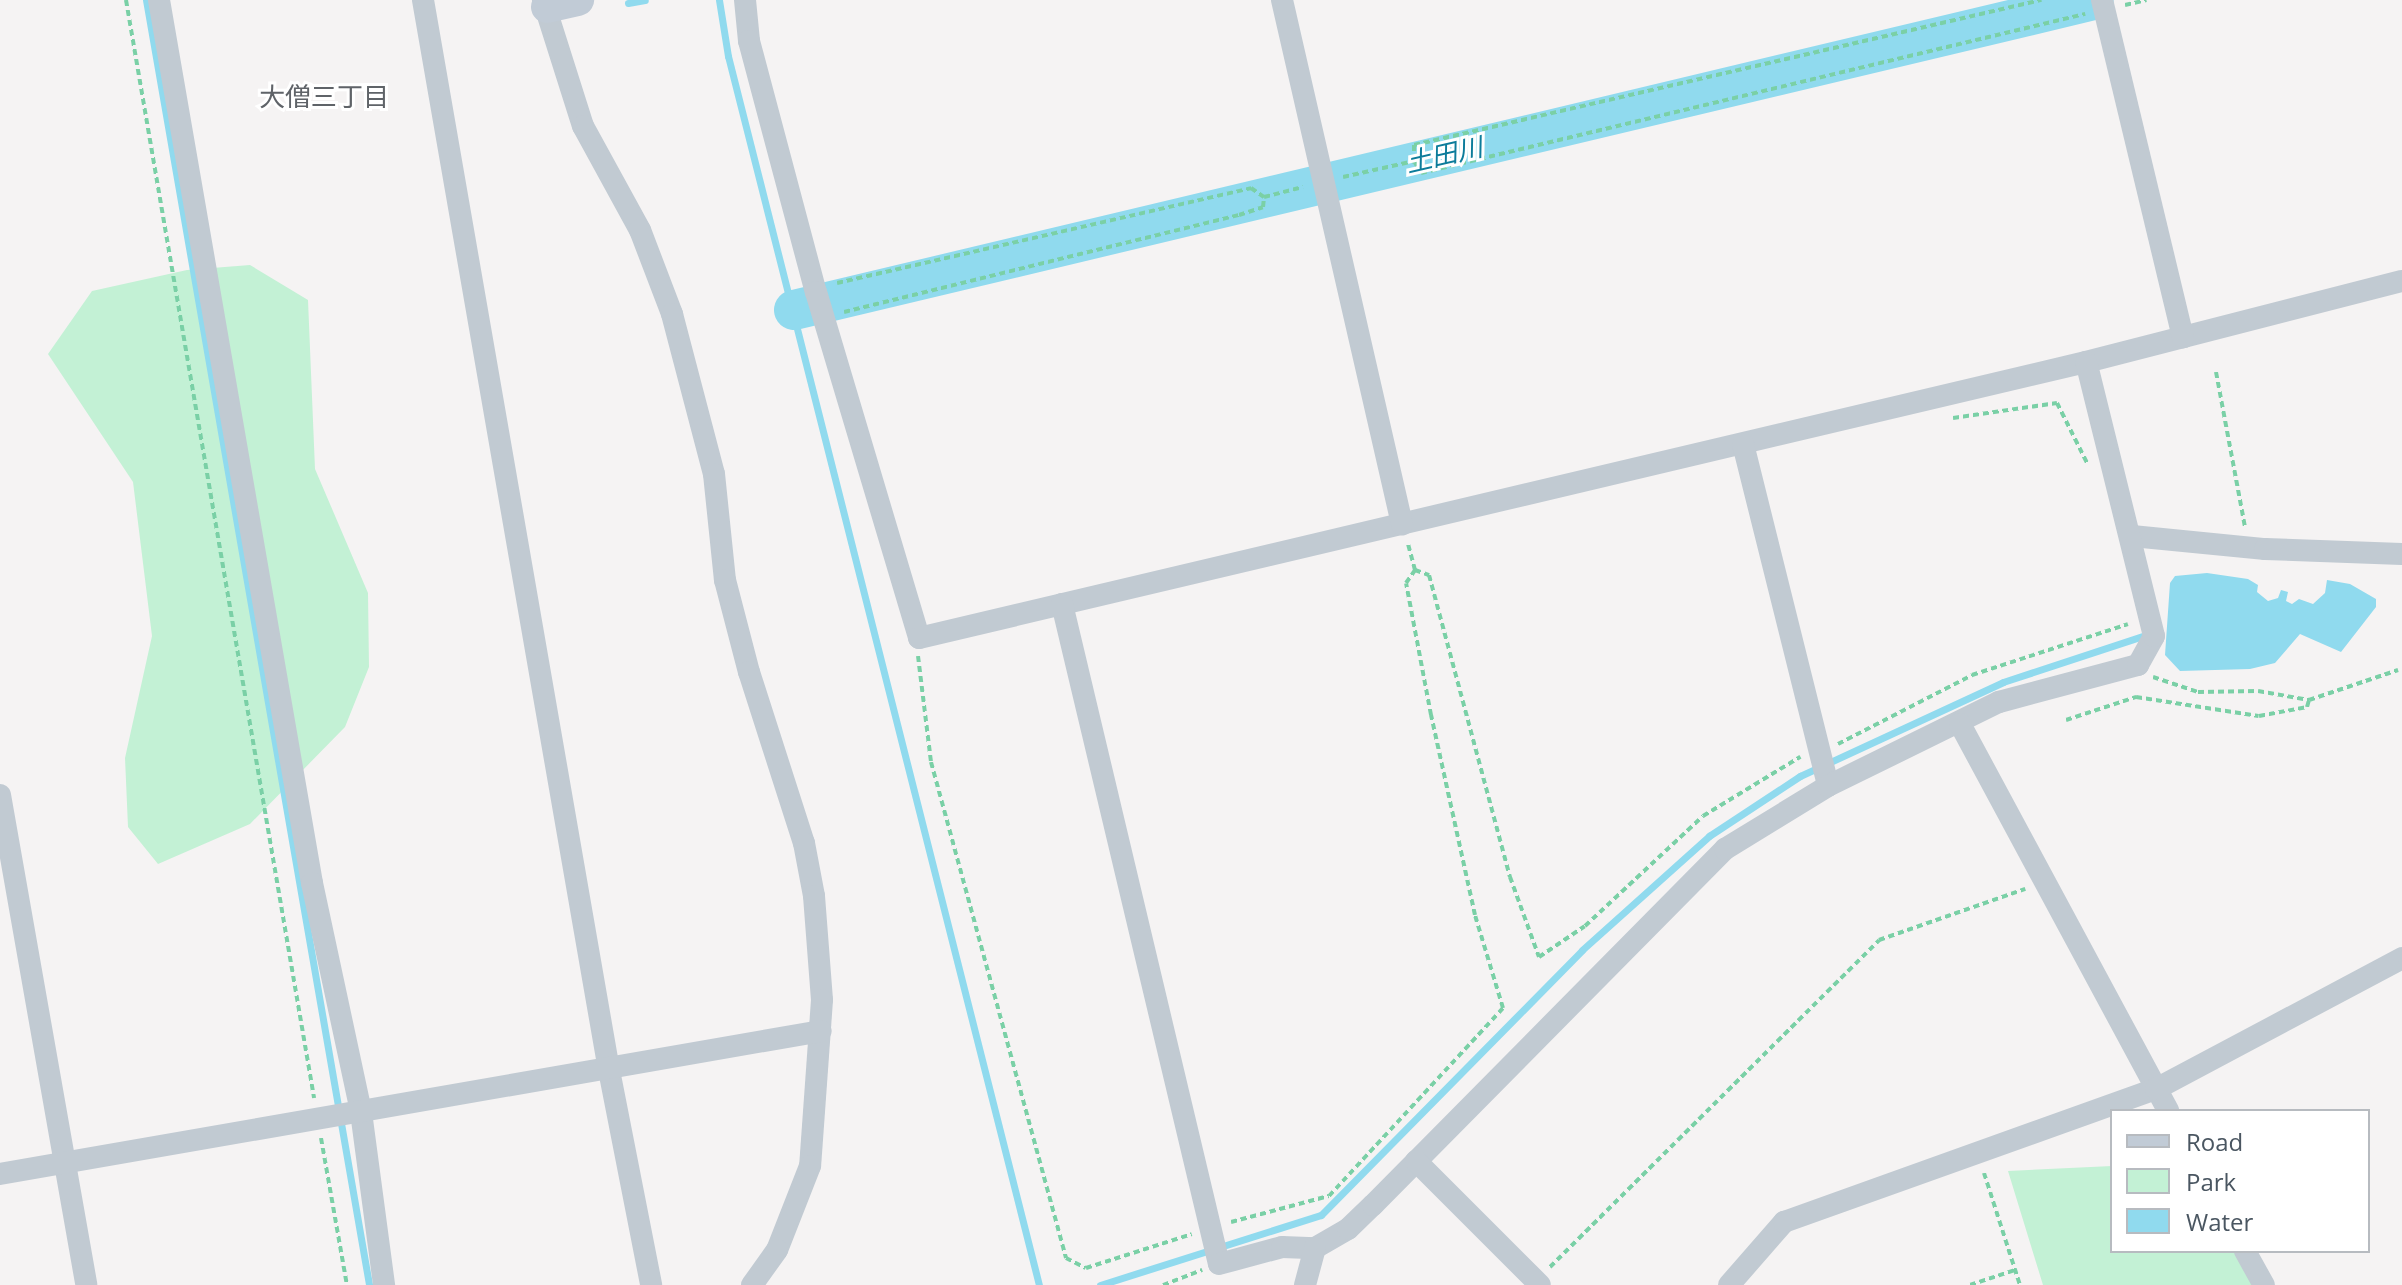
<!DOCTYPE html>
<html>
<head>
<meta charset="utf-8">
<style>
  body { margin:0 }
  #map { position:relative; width:2402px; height:1285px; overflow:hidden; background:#f5f3f3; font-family:"Open Sans","Noto Sans JP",sans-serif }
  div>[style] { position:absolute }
  .green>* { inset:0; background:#c3f1d5 }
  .water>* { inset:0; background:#90daee }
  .stream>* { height:7px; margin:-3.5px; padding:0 3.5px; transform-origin:3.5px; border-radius:3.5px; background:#90daee }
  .river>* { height:40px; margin:-20px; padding:0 20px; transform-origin:20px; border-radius:20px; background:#90daee }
  .path>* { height:4px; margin-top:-2px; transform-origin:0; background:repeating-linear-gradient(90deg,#7ad0a6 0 6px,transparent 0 10px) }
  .street>* { height:22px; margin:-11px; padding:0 11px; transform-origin:11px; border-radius:11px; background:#c1cad2 }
  .secondary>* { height:32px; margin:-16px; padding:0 16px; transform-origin:16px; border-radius:16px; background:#c1cbd6 }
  span { translate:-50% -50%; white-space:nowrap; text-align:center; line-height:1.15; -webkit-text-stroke:6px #fff; paint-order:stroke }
  .neighbourhood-label { font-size:26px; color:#5f6368 }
  .water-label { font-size:26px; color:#0c7c9b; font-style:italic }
  .legend { position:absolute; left:2110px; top:1109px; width:260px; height:144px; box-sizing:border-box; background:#fff; border:2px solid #b7bbc0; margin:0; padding:10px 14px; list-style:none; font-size:24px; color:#4a5661 }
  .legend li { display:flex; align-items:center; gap:16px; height:40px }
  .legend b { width:40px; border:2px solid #b7bbc0 }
</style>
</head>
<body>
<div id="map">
  <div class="green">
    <i style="clip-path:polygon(250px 265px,308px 300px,315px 469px,368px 593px,369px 667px,345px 727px,250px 824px,158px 864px,128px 827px,125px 758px,152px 636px,133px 482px,48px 354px,92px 291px,187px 270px)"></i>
    <i style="clip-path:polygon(2112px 1166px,2112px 1251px,2237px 1251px,2253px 1285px,2043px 1285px,2008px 1171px)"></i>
  </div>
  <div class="water">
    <i style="clip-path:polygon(2207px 573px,2248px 579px,2258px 585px,2257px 592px,2268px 601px,2278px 598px,2281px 590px,2288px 592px,2286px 601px,2292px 604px,2299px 599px,2313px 604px,2325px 593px,2327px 580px,2350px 584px,2376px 599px,2376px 607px,2341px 652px,2300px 634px,2275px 663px,2250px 669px,2180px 671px,2165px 655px,2170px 583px,2175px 576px)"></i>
  </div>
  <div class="stream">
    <i style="left:146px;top:0;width:1304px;rotate:80.15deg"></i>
    <i style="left:719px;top:0;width:57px;rotate:80.9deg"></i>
    <i style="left:728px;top:56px;width:1268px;rotate:75.8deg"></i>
    <i style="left:628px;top:3px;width:17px;rotate:-10deg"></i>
    <i style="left:1100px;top:1285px;width:232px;rotate:-17.6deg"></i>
    <i style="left:1321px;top:1215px;width:372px;rotate:-45.4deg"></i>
    <i style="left:1582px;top:950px;width:171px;rotate:-41.9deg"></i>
    <i style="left:1709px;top:836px;width:109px;rotate:-33.4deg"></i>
    <i style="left:1800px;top:776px;width:224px;rotate:-24.8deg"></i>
    <i style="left:2003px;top:682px;width:154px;rotate:-18.2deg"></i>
  </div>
  <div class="river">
    <i style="left:794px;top:310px;width:1336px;rotate:-13.41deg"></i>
  </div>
  <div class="path">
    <i style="left:126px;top:0;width:1114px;rotate:80.28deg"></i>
    <i style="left:2125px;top:5px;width:22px;rotate:-13deg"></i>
    <i style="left:1414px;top:161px;width:16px;rotate:-90deg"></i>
    <i style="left:1414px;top:145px;width:644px;rotate:-13.02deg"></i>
    <i style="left:1343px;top:177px;width:73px;rotate:-12.7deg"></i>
    <i style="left:1414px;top:161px;width:14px;rotate:60deg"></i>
    <i style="left:1421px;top:173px;width:683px;rotate:-13.47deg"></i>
    <i style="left:837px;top:283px;width:425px;rotate:-12.9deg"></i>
    <i style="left:1251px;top:188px;width:16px;rotate:35deg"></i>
    <i style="left:844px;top:312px;width:407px;rotate:-13.8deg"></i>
    <i style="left:1239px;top:215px;width:25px;rotate:-18deg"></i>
    <i style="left:1263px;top:207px;width:10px;rotate:-84deg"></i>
    <i style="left:1264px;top:197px;width:40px;rotate:-14.4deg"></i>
    <i style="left:2216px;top:372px;width:158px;rotate:79.4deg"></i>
    <i style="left:1953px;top:418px;width:105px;rotate:-8.2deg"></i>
    <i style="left:2057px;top:403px;width:69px;rotate:63.4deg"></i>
    <i style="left:1415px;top:570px;width:15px;rotate:20deg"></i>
    <i style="left:1429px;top:575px;width:313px;rotate:75deg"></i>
    <i style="left:1510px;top:877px;width:85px;rotate:70.1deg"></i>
    <i style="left:1539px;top:957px;width:55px;rotate:-34deg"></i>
    <i style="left:1585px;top:926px;width:161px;rotate:-43deg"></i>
    <i style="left:1703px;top:816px;width:114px;rotate:-31.3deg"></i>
    <i style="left:918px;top:656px;width:107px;rotate:83deg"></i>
    <i style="left:931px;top:762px;width:514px;rotate:74.77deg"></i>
    <i style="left:1066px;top:1258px;width:22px;rotate:27deg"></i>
    <i style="left:1086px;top:1268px;width:111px;rotate:-17.8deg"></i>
    <i style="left:2153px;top:677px;width:47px;rotate:18.4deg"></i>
    <i style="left:2198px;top:692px;width:60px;rotate:-1deg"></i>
    <i style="left:2258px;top:691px;width:52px;rotate:10deg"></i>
    <i style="left:2309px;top:700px;width:94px;rotate:-18.6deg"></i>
    <i style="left:2066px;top:720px;width:74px;rotate:-18.2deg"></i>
    <i style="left:2136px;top:697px;width:124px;rotate:8.8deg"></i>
    <i style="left:2259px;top:716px;width:49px;rotate:-10.6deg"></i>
    <i style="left:2307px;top:707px;width:7px;rotate:-74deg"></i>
    <i style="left:1838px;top:744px;width:151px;rotate:-27.2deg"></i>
    <i style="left:1972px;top:675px;width:164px;rotate:-18.1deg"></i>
    <i style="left:321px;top:1138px;width:149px;rotate:80deg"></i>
    <i style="left:1984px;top:1173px;width:118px;rotate:72.2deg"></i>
    <i style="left:1231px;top:1222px;width:101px;rotate:-14.9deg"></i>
    <i style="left:1329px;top:1196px;width:256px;rotate:-47.2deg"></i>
    <i style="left:1503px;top:1008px;width:97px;rotate:-106.8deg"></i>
    <i style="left:1475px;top:915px;width:205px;rotate:-102.4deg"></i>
    <i style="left:1431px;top:715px;width:134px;rotate:-100.7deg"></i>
    <i style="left:1406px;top:583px;width:16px;rotate:-55deg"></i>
    <i style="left:1415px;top:570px;width:28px;rotate:-105deg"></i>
    <i style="left:1550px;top:1267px;width:464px;rotate:-44.8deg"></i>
    <i style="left:1879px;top:940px;width:155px;rotate:-19.3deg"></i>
    <i style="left:1163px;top:1285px;width:42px;rotate:-21deg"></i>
    <i style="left:1970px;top:1285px;width:47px;rotate:-18.4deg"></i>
  </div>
  <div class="street">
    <i style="left:159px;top:0;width:896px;rotate:80.17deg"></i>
    <i style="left:312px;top:883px;width:234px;rotate:77.9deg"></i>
    <i style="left:361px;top:1112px;width:175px;rotate:82.4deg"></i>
    <i style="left:423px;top:0;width:1086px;rotate:80.14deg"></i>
    <i style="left:609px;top:1070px;width:219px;rotate:78.9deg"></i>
    <i style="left:543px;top:0;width:132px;rotate:72.4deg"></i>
    <i style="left:583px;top:126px;width:119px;rotate:61.3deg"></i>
    <i style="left:640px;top:230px;width:90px;rotate:69.1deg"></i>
    <i style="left:672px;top:314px;width:165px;rotate:75.3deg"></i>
    <i style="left:714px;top:474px;width:107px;rotate:84.1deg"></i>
    <i style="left:725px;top:580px;width:95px;rotate:75.4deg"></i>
    <i style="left:749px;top:672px;width:180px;rotate:72.2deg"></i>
    <i style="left:804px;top:843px;width:54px;rotate:79.3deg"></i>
    <i style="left:814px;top:896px;width:104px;rotate:85.6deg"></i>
    <i style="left:822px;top:1000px;width:166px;rotate:94.1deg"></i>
    <i style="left:810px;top:1166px;width:90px;rotate:111.4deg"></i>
    <i style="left:777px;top:1250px;width:43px;rotate:125.5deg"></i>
    <i style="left:745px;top:0;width:41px;rotate:84.4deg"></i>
    <i style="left:749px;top:41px;width:260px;rotate:75.1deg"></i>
    <i style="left:816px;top:292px;width:361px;rotate:73.4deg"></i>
    <i style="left:919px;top:638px;width:1199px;rotate:-13.31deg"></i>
    <i style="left:2086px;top:362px;width:326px;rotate:-14.4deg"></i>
    <i style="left:1282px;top:0;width:538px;rotate:77.1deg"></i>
    <i style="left:2102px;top:0;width:347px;rotate:76.5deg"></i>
    <i style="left:1743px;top:444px;width:352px;rotate:76deg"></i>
    <i style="left:2132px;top:536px;width:134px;rotate:5.6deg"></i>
    <i style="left:2265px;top:549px;width:137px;rotate:2.1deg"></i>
    <i style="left:1062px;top:604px;width:678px;rotate:76.62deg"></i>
    <i style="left:1219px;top:1264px;width:65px;rotate:-15.1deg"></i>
    <i style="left:1282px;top:1247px;width:33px;rotate:2deg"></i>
    <i style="left:1315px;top:1248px;width:38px;rotate:-30deg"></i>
    <i style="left:1348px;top:1229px;width:35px;rotate:-44deg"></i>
    <i style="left:1373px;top:1205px;width:501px;rotate:-45.32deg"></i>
    <i style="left:1725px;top:849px;width:121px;rotate:-31.5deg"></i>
    <i style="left:1828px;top:786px;width:191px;rotate:-26.2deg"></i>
    <i style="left:1999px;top:702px;width:144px;rotate:-14.9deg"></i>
    <i style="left:2138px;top:665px;width:33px;rotate:-61deg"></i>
    <i style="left:2154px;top:636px;width:282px;rotate:-103.9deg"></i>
    <i style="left:1960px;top:724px;width:439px;rotate:61.7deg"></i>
    <i style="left:0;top:795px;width:497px;rotate:80deg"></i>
    <i style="left:1416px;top:1161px;width:175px;rotate:45deg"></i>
    <i style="left:0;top:1174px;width:833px;rotate:-9.88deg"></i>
    <i style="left:2245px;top:1251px;width:39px;rotate:61deg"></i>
    <i style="left:1305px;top:1285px;width:38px;rotate:-75deg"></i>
    <i style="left:1729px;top:1285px;width:84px;rotate:-48.9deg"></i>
    <i style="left:1784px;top:1222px;width:395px;rotate:-19.7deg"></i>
    <i style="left:2156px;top:1089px;width:279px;rotate:-28deg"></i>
  </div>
  <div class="secondary">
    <i style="left:547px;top:7px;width:32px;rotate:-13deg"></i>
  </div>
  <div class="neighbourhood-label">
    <span style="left:324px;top:97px">大僧三丁目</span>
  </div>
  <div class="water-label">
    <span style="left:1444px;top:155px;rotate:-13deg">土田川</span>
  </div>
  <ul class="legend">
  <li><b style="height:10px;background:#c1cbd6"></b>Road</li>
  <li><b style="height:22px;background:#c3f1d5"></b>Park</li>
  <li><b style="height:22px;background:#90daee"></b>Water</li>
  </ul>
</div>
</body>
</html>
